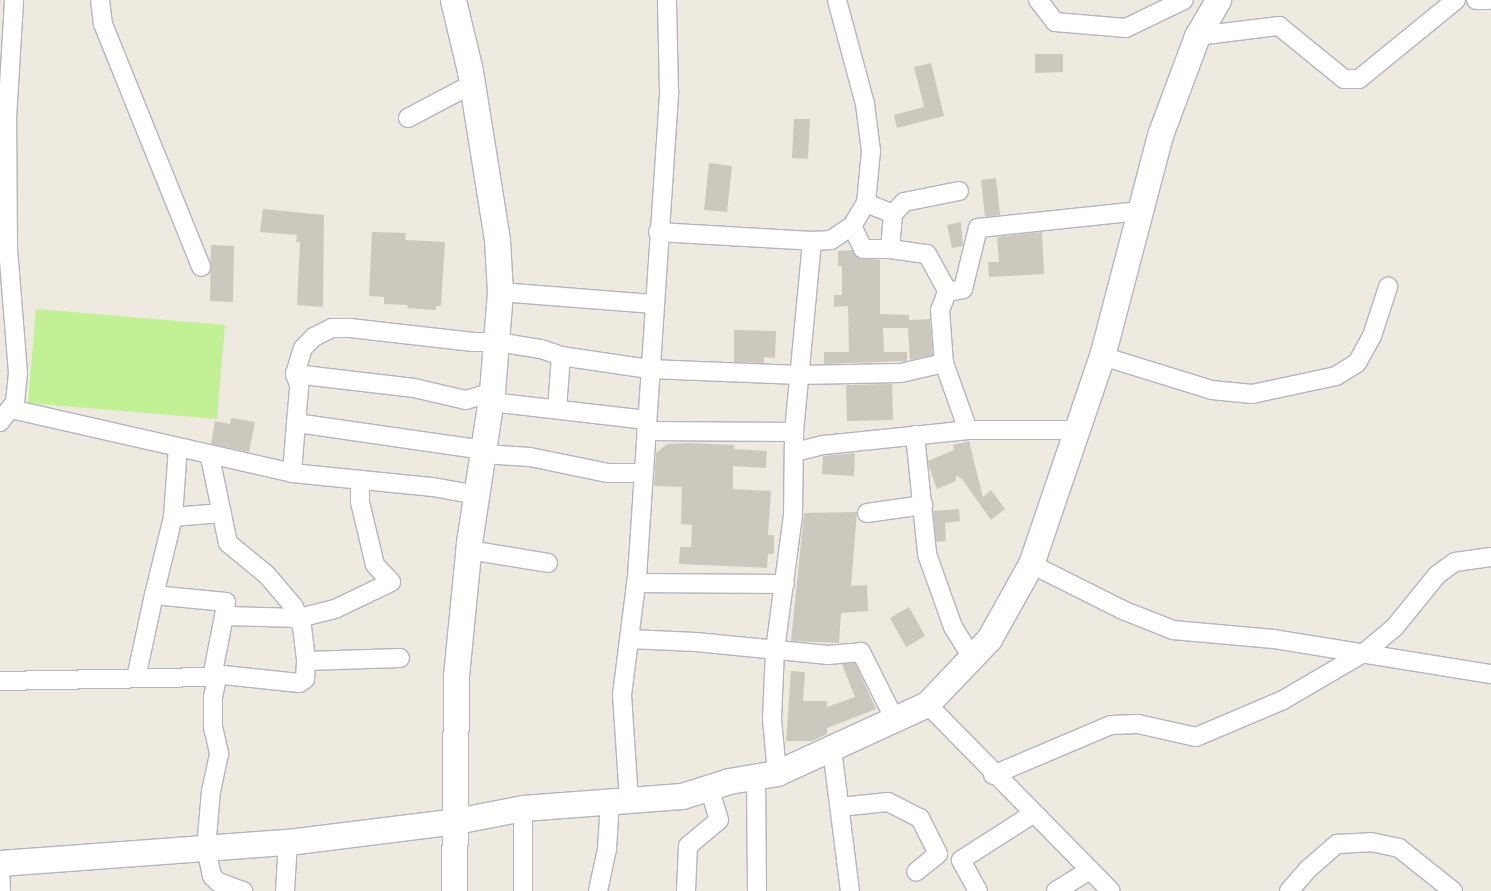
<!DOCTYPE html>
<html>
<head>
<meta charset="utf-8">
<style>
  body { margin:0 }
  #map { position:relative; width:1491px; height:891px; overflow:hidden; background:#efeadf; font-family:Montserrat,sans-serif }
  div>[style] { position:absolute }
  .pitch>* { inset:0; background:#c1f095 }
  .building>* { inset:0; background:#cbc8bd }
  .roads { filter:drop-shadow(1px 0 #b3b4c1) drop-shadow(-1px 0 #b3b4c1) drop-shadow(0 1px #b3b4c1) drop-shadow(0 -1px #b3b4c1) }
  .street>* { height:18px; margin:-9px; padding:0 9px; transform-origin:9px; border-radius:9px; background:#fff }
  .secondary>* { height:25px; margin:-12.5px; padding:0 12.5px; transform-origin:12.5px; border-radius:12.5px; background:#fff }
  span { translate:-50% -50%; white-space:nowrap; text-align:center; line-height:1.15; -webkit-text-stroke:4px #fff; paint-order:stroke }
</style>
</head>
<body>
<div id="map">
  <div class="pitch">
    <i style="clip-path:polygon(36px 309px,225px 325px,217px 419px,28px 403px)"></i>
  </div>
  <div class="building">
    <i style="clip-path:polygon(1035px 54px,1063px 54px,1063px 72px,1035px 73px)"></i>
    <i style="clip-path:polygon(931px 63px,944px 116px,897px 128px,894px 115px,924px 107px,914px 67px)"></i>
    <i style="clip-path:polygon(794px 119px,810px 119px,808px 159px,792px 158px)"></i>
    <i style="clip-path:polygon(709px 163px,732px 166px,727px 212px,704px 210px)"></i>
    <i style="clip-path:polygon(996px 178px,1000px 215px,985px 217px,981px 180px)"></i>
    <i style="clip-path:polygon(263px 209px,324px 215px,323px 307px,297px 305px,300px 242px,296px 242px,297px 235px,260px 232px)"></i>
    <i style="clip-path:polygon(961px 222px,963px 246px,952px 248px,947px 225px)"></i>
    <i style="clip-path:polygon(372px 232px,406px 233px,405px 240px,445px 242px,441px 306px,436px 306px,436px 310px,407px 308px,408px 305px,384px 304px,384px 297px,369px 296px)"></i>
    <i style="clip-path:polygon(1042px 232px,1044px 274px,989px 277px,988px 262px,999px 262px,997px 237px)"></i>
    <i style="clip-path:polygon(211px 245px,234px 246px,233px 302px,210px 301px)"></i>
    <i style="clip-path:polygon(852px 250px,858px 258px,880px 260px,880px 314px,909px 315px,909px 320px,930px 319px,933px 355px,910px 360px,908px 328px,883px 328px,884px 352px,907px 352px,907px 361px,824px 364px,824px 352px,849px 352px,848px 306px,834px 307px,834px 295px,842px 295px,842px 266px,838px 266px,838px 251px)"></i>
    <i style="clip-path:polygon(734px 330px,776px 331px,775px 358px,764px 357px,764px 363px,734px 362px)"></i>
    <i style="clip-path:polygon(892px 384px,893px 420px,847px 421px,846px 385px)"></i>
    <i style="clip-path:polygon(231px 418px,255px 422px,249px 452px,211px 444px,215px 421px,230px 424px)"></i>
    <i style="clip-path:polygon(969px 441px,983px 497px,991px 490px,1005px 509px,991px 520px,962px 479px,956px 475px,956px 481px,937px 489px,929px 467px,928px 461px,954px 450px,953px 445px)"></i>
    <i style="clip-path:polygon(689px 443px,734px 445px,734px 449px,767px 451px,766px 468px,733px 466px,733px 489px,771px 491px,768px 535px,774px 535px,774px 554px,768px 554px,767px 568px,679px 564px,680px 547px,691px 547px,692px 525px,681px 524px,682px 487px,654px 486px,656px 453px,667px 444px)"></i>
    <i style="clip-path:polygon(855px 453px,854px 476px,822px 474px,823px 456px)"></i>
    <i style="clip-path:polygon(959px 509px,960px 521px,945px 523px,946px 541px,936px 542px,933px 511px)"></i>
    <i style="clip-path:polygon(857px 512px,851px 586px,867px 585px,868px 611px,841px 613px,839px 643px,791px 641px,804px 513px)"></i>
    <i style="clip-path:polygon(909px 607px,925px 636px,906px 647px,890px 618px)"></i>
    <i style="clip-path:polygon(855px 663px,876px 709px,827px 728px,827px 734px,812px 741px,786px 741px,791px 671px,805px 672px,803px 701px,827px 701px,827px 707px,855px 697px,842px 664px)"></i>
  </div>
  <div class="roads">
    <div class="street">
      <i style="left:100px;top:0;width:24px;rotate:83deg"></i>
      <i style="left:103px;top:24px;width:262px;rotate:68deg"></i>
      <i style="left:1038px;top:0;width:28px;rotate:52deg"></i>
      <i style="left:1055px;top:22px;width:71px;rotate:4.8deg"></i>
      <i style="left:1126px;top:28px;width:64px;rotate:-25.8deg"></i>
      <i style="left:1476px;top:0;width:13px"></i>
      <i style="left:1197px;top:36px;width:83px;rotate:-7deg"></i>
      <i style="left:1279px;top:26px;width:84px;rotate:39.2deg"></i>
      <i style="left:1344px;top:79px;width:15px"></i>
      <i style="left:1359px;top:79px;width:125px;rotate:-39.2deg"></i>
      <i style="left:408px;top:118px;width:72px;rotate:-28deg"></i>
      <i style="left:866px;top:203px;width:29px;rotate:22deg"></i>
      <i style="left:893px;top:214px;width:16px;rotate:-47deg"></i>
      <i style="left:904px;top:202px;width:56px;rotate:-11.3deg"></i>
      <i style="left:852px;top:226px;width:25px;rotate:64deg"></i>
      <i style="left:863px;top:249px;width:27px"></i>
      <i style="left:890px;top:249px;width:35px;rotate:-85deg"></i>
      <i style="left:658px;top:232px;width:154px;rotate:3.3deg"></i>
      <i style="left:812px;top:241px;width:19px;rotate:-3deg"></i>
      <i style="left:831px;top:240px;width:25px;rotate:-34deg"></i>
      <i style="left:852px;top:226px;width:27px;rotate:-59deg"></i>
      <i style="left:866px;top:203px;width:52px;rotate:-84.5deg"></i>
      <i style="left:871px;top:151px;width:47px;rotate:-97.3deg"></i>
      <i style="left:865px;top:104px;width:108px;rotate:-105.1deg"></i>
      <i style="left:890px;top:249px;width:37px;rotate:8deg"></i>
      <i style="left:927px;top:254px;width:43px;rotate:61.1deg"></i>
      <i style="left:948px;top:292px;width:15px;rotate:-11deg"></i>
      <i style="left:963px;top:289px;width:63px;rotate:-76.2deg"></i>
      <i style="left:978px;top:228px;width:163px;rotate:-6deg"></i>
      <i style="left:500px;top:292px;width:154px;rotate:4.5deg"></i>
      <i style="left:947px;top:292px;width:19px;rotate:111deg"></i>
      <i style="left:940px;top:310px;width:53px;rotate:85.7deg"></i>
      <i style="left:944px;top:363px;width:71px;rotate:70.3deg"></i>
      <i style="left:968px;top:430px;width:109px"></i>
      <i style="left:1102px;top:356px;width:115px;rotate:17.2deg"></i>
      <i style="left:1212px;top:390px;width:40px;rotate:5.7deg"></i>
      <i style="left:1252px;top:394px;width:86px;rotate:-12.1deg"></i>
      <i style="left:1336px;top:376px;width:25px;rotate:-32deg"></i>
      <i style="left:1357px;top:363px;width:31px;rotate:-61deg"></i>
      <i style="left:1372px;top:336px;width:52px;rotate:-71.9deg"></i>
      <i style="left:295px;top:374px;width:120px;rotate:6.7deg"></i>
      <i style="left:414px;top:388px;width:53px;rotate:13deg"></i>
      <i style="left:466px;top:400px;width:27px;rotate:-17deg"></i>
      <i style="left:491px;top:402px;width:157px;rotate:6.6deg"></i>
      <i style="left:11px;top:409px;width:288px;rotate:12.8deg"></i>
      <i style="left:292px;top:473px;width:142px;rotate:5.7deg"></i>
      <i style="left:433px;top:487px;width:45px;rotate:10.3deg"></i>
      <i style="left:557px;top:409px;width:53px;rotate:-85.7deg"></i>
      <i style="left:0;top:422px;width:25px;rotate:-53deg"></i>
      <i style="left:15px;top:402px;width:29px;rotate:-84deg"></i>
      <i style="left:18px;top:373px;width:124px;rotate:-94.6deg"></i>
      <i style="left:8px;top:249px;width:130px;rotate:-90.4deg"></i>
      <i style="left:7px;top:119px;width:119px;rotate:-86.6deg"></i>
      <i style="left:646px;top:431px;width:148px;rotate:0.4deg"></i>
      <i style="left:915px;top:435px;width:120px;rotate:84.2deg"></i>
      <i style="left:927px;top:554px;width:77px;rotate:70.4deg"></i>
      <i style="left:953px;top:627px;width:36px;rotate:58deg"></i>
      <i style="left:178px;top:447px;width:70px;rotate:94.1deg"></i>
      <i style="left:173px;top:517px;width:49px;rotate:-4.7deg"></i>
      <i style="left:484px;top:450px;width:190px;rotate:-171.8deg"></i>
      <i style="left:296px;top:423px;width:38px;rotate:-85deg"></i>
      <i style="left:299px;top:385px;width:12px;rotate:-110deg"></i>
      <i style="left:295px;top:374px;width:27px;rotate:-73deg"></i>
      <i style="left:303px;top:348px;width:16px;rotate:-45deg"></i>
      <i style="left:314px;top:337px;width:20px;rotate:-27deg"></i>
      <i style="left:332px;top:328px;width:18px"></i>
      <i style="left:350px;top:328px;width:124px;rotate:6.5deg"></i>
      <i style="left:473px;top:342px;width:24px"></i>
      <i style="left:497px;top:342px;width:45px;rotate:9deg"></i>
      <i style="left:541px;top:349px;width:21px;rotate:19deg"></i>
      <i style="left:561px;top:356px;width:89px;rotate:8.4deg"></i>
      <i style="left:649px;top:369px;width:151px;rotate:2.3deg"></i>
      <i style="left:800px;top:375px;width:101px;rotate:-1.1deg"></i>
      <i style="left:901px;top:373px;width:44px;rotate:-13.1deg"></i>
      <i style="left:795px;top:452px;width:30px;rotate:-14deg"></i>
      <i style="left:824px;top:445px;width:145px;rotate:-5.9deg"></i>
      <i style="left:483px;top:454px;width:47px;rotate:3.7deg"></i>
      <i style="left:530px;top:457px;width:80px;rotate:11.6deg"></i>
      <i style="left:608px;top:473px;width:35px"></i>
      <i style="left:210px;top:457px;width:88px;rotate:78.2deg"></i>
      <i style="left:228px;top:543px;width:50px;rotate:39.4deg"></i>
      <i style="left:267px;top:575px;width:42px;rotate:49.8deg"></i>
      <i style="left:294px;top:607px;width:22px;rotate:68deg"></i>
      <i style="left:302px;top:627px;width:34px;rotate:83deg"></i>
      <i style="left:306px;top:661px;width:18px;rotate:93deg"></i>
      <i style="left:305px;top:679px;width:7px;rotate:146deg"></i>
      <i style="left:299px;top:683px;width:76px;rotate:-174deg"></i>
      <i style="left:223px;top:675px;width:7px;rotate:153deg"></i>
      <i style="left:217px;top:678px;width:19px;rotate:102deg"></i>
      <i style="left:213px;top:697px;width:30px;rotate:90deg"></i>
      <i style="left:213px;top:727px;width:28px;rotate:77deg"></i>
      <i style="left:219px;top:754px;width:38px;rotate:102deg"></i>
      <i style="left:211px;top:791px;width:57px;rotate:95deg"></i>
      <i style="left:206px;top:848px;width:29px;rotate:78deg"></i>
      <i style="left:212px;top:876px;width:8px;rotate:45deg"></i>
      <i style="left:218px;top:882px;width:27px;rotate:20deg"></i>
      <i style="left:292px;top:473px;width:50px;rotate:-85.4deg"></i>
      <i style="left:867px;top:513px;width:57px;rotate:-8.1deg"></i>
      <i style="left:469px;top:550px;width:80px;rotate:9.3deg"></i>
      <i style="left:1031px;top:564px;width:105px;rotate:26.6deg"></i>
      <i style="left:1125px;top:611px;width:52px;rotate:21.6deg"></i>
      <i style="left:1173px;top:630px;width:101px;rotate:5.1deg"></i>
      <i style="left:1274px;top:639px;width:220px;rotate:9.2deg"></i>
      <i style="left:636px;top:583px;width:149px;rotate:0.4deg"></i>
      <i style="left:154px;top:595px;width:80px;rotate:-76.3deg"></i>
      <i style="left:629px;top:639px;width:67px;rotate:2.6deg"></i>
      <i style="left:696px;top:642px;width:133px;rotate:5.6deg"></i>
      <i style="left:828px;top:655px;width:33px;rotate:-5deg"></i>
      <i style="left:861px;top:652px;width:74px;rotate:63.4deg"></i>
      <i style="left:306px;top:661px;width:94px;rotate:-1.8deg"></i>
      <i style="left:212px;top:677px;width:62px;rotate:-78.9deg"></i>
      <i style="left:224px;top:616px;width:75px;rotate:1.5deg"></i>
      <i style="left:299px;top:618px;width:37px;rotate:-14deg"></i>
      <i style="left:335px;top:609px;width:62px;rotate:-25.7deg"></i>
      <i style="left:391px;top:582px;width:23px;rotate:-133deg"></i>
      <i style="left:375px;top:565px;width:65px;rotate:-103.4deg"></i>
      <i style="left:360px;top:502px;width:22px;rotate:-90deg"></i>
      <i style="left:136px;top:678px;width:85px;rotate:-77.8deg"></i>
      <i style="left:154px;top:595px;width:72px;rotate:5.6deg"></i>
      <i style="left:226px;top:602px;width:14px;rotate:98deg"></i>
      <i style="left:0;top:681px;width:218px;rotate:-1.1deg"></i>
      <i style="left:927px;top:704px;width:262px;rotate:45.5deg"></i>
      <i style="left:832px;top:749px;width:143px;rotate:82.8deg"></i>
      <i style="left:777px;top:773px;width:54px;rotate:-95.3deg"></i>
      <i style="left:772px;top:719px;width:69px;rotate:-87.5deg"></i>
      <i style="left:775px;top:650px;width:136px;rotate:-82.4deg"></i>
      <i style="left:793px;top:515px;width:83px;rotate:-89.3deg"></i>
      <i style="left:794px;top:432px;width:192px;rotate:-84.6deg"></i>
      <i style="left:993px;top:775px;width:128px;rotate:-23deg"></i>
      <i style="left:1111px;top:725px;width:27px;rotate:-2deg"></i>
      <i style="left:1138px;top:724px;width:59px;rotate:12.6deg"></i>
      <i style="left:1196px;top:737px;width:95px;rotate:-23deg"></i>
      <i style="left:1283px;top:700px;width:95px;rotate:-30.3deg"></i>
      <i style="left:1365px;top:652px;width:38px;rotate:-40deg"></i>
      <i style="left:1394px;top:628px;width:68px;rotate:-50.9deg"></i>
      <i style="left:1437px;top:575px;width:22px;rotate:-36deg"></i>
      <i style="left:1455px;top:562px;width:36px;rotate:-8deg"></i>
      <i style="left:756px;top:777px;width:114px;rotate:89.5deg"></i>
      <i style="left:629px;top:800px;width:105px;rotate:-93.8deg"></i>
      <i style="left:622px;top:695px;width:119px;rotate:-82.8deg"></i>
      <i style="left:637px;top:577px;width:487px;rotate:-86.2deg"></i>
      <i style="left:669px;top:91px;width:91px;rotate:-91.3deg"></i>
      <i style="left:840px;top:807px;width:48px;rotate:-5.9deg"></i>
      <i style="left:888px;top:802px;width:36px;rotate:27deg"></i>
      <i style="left:920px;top:818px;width:40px;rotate:63.4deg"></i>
      <i style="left:938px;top:854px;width:28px;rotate:141deg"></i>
      <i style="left:0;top:863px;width:28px;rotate:88deg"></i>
      <i style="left:285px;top:891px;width:49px;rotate:-86.5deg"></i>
      <i style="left:523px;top:891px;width:83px;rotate:-90deg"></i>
      <i style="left:598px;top:891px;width:43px;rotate:-77.9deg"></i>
      <i style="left:607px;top:849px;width:48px;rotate:-86.4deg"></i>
      <i style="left:686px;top:891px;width:45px;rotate:-87.5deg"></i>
      <i style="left:688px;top:846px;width:40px;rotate:-40deg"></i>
      <i style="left:719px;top:820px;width:34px;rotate:-107deg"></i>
      <i style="left:978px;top:891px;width:35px;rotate:-119deg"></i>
      <i style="left:961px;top:860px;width:85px;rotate:-32.6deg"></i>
      <i style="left:1056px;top:891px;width:40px;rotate:-32deg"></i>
      <i style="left:1289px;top:891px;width:28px;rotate:-49deg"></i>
      <i style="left:1307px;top:870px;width:40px;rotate:-41deg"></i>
      <i style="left:1337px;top:844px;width:34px;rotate:-3deg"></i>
      <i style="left:1371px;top:842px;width:29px;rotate:12deg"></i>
      <i style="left:1399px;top:848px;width:69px;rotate:38.5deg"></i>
    </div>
    <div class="secondary">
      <i style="left:453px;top:0;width:73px;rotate:76.5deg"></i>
      <i style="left:470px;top:71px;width:171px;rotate:80.9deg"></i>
      <i style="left:497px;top:240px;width:52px;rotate:86.7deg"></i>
      <i style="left:500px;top:292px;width:100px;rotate:94.6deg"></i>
      <i style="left:492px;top:392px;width:153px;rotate:98.7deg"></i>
      <i style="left:469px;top:543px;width:134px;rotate:95.6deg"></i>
      <i style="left:456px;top:676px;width:215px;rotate:90.5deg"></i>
      <i style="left:0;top:863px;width:289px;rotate:-4.2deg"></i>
      <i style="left:288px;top:842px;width:169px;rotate:-7.1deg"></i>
      <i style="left:456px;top:821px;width:68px;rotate:-11deg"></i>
      <i style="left:523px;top:808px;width:159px;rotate:-4.3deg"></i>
      <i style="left:682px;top:796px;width:49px;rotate:-17.7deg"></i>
      <i style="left:729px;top:781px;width:49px;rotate:-9.5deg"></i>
      <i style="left:777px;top:773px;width:165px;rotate:-24.7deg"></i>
      <i style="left:927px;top:704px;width:90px;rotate:-46.4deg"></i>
      <i style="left:989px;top:639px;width:86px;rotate:-60.8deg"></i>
      <i style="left:1031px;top:564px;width:220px;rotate:-71.2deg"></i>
      <i style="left:1102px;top:356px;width:228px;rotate:-75.3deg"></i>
      <i style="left:1160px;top:135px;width:106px;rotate:-69.5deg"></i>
      <i style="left:1197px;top:36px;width:42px;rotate:-59.7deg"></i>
    </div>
  </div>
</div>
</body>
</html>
